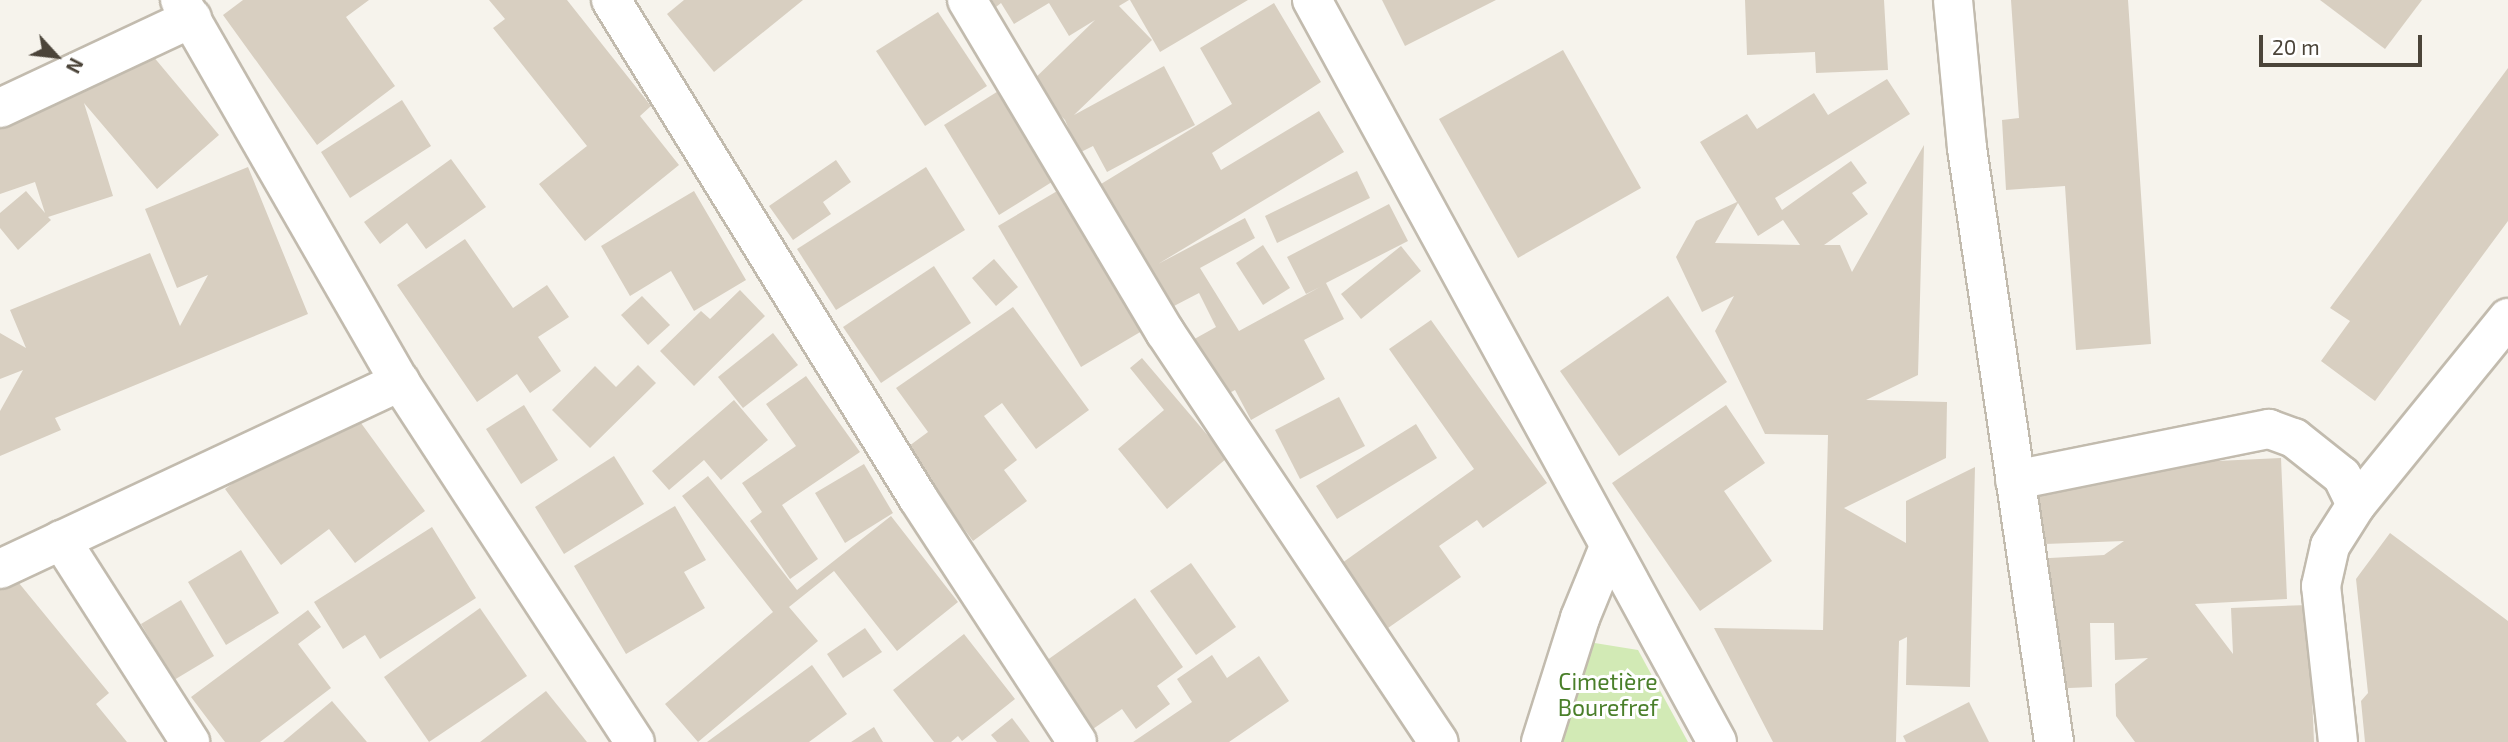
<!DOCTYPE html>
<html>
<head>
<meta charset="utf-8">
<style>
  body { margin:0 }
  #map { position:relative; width:2508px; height:742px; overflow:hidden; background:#f6f3ec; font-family:"Exo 2",sans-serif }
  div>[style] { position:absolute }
  .green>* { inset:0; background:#d2eab5 }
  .building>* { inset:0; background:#d8cfc1 }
  .roads { filter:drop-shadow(2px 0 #c2bbae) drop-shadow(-2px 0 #c2bbae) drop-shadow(0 2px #c2bbae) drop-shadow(0 -2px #c2bbae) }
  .minor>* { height:38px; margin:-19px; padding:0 19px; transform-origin:19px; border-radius:19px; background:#fff }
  span { translate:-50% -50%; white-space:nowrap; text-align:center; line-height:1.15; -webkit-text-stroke:6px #fff; paint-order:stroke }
  .park-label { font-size:23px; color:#4a7f2a }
  .north { position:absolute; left:21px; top:21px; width:70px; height:70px; -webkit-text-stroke:5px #fff; paint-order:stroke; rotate:117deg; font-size:19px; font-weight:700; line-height:28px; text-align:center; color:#4b4439 }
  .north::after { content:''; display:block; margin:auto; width:24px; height:32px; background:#4b4439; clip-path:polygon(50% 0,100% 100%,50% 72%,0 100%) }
  .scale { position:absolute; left:2259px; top:35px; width:163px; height:32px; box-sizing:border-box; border:4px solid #4b4439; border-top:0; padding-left:9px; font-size:21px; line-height:24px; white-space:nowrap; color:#4b4439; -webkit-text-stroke:5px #fff; paint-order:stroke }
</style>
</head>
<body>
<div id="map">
  <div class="green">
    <i style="clip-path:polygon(1576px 640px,1638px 650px,1688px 742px,1548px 742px)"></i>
  </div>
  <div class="building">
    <i style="clip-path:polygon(243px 0,369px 0,346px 17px,395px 86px,317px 145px,223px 15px)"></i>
    <i style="clip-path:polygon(489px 0,567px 0,651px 106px,640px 116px,679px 165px,585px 241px,539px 184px,587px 146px,493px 28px,505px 19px)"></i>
    <i style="clip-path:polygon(684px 0,803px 0,714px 72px,667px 14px)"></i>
    <i style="clip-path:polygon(992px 0,1129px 0,1119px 6px,1152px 40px,1074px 115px,1164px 66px,1195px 125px,1107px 172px,1093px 146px,1079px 153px,1065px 120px,1029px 84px,1095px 20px,1069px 36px,1049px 3px,1014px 24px,1001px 3px,996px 7px)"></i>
    <i style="clip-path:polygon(1130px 0,1248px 0,1160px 52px)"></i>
    <i style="clip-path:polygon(1382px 0,1496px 0,1405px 46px)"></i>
    <i style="clip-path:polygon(1745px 0,1884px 0,1888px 70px,1816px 73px,1815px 52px,1747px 55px)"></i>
    <i style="clip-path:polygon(2011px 0,2128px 0,2151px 344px,2076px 350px,2065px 186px,2006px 190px,2002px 120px,2019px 118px)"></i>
    <i style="clip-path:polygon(2320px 0,2422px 0,2385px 49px)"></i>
    <i style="clip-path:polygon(1274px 3px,1321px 82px,1212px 153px,1221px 170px,1319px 111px,1344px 152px,1158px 264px,1245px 218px,1255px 238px,1200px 268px,1239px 331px,1320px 287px,1306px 294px,1287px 257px,1389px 204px,1408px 241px,1326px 283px,1344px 319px,1304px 340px,1325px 379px,1251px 420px,1235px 390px,1211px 403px,1180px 347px,1216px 327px,1199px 293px,1174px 306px,1101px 184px,1232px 104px,1200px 48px)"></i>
    <i style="clip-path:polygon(938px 12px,987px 86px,925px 126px,876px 51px)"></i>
    <i style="clip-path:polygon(137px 37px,219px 135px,157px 189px,84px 103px,113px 196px,48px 217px,51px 220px,18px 250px,0 228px,0 213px,26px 191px,45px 213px,35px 182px,0 194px,0 108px)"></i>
    <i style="clip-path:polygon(1563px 50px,1641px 188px,1518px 258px,1439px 119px)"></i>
    <i style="clip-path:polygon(2508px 68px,2508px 221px,2375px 401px,2321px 361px,2350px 321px,2330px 308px)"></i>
    <i style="clip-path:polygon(evenodd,1887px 79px,1910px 114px,1775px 198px,1782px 210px,1851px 161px,1867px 183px,1852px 193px,1868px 214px,1824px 245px,1840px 245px,1852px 272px,1924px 145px,1918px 375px,1866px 400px,1947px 402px,1946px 458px,1844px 508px,1906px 543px,1906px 501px,1975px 467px,1970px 687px,1906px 685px,1907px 637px,1899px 641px,1896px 742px,1773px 742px,1714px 628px,1823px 630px,1828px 435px,1765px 434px,1715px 331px,1734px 296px,1702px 312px,1676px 257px,1696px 221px,1737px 202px,1700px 142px,1747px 114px,1757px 129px,1814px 93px,1828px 115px,1887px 79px,1738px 203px,1758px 236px,1783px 220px,1800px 245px,1715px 243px,1738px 203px)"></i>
    <i style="clip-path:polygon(1000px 90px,1055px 180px,999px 215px,944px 125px)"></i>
    <i style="clip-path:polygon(402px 100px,431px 146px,350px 198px,321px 152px)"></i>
    <i style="clip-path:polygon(451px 159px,486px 207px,426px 249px,407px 223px,380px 244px,364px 222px)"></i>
    <i style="clip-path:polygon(836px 160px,851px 182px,823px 202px,831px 214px,793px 240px,769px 206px)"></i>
    <i style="clip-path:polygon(248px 167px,308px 314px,55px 418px,61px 430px,0 456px,0 411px,23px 370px,0 379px,0 333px,26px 348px,10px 310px,150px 253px,180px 326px,208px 275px,177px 288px,145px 209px)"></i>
    <i style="clip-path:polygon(926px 167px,965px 230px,836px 310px,797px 249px)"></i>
    <i style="clip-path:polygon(1357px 171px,1370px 198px,1277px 243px,1265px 216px)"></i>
    <i style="clip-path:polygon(1064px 187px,1147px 328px,1081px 367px,998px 226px)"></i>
    <i style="clip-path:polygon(694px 191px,746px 280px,694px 311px,671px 271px,630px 296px,601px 246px)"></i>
    <i style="clip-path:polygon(465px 239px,513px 308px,547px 285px,569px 317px,538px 337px,561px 371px,530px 393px,517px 374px,477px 402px,397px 285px)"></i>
    <i style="clip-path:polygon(1263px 245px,1290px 288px,1263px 305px,1236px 263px)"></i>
    <i style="clip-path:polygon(1401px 246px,1421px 271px,1361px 319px,1341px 294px)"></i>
    <i style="clip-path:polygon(994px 259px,1018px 287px,996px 306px,972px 278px)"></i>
    <i style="clip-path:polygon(934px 266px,971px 323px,881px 383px,843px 327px)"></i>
    <i style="clip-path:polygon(740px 290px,765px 316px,694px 386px,660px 351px,701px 311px,710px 319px)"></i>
    <i style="clip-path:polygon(642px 296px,670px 325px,648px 345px,621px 315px)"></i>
    <i style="clip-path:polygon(1668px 296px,1727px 382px,1619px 456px,1560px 371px)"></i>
    <i style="clip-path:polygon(1013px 307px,1089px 410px,1036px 449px,1002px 403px,984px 416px,1017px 460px,1004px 470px,1027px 501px,973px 541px,905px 449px,928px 432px,896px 388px)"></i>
    <i style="clip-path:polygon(1431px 320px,1547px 483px,1483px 528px,1477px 520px,1439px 546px,1461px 577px,1388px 628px,1342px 563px,1474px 469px,1389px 349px)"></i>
    <i style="clip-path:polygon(773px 333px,798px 365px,743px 408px,718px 377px)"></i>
    <i style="clip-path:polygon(1142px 358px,1227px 458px,1167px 509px,1118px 449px,1164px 410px,1130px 368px)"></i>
    <i style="clip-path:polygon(638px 365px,656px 383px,590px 448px,552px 410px,595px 366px,616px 387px)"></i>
    <i style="clip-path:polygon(806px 376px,860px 452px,782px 505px,818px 559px,790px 579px,750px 521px,762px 512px,742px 483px,796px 446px,766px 404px)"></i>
    <i style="clip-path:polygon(1339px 397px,1365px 446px,1300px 479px,1275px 430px)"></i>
    <i style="clip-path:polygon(734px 400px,768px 440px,721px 480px,704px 460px,669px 490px,652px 471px)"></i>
    <i style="clip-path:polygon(345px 401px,425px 511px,355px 563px,329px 529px,281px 565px,225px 489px)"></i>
    <i style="clip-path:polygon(524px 405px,558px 460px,521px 484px,486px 429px)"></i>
    <i style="clip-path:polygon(1726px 405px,1765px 463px,1724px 491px,1772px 561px,1700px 611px,1612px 483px)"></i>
    <i style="clip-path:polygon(1416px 424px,1437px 458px,1337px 519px,1316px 486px)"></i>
    <i style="clip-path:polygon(614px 456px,644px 504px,564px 554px,535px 507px)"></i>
    <i style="clip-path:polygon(2281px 458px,2287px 599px,2195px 604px,2233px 654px,2231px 608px,2308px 605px,2314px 742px,2135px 742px,2116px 716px,2115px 684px,2148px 658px,2115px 660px,2114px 623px,2090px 623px,2092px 687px,2047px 689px,2032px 559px,2104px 555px,2124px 541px,2020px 545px,2045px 469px)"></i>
    <i style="clip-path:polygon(864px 464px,893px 513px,845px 543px,815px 493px)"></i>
    <i style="clip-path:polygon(708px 476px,797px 590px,891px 516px,958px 602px,897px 651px,834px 571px,789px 607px,818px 641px,698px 742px,665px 704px,773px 612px,682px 496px)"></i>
    <i style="clip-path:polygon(675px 506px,706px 560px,684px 572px,705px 608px,626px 654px,574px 566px)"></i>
    <i style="clip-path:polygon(432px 527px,476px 598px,380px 659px,365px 635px,343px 649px,314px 602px)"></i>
    <i style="clip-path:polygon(2390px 533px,2508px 621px,2508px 742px,2365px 742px,2361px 701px,2368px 693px,2356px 579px)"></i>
    <i style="clip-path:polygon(241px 550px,279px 613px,226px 645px,188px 582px)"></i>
    <i style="clip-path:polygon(1191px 563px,1236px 627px,1196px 655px,1150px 591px)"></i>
    <i style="clip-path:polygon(14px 577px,109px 693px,96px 704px,127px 742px,0 742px,0 588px)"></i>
    <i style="clip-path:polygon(1135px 598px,1183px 667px,1157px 686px,1170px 704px,1136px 729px,1122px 709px,1090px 731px,1043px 663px)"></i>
    <i style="clip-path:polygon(181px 600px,214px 656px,174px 680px,141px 624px)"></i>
    <i style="clip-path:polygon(480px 608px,527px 676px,429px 742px,384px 677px)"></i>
    <i style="clip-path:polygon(308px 610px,321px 627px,298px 644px,331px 688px,260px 742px,225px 742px,191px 697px)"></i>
    <i style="clip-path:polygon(865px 628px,882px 652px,843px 678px,827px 654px)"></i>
    <i style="clip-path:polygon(964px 634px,1015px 699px,962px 741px,958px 736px,951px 742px,934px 742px,893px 690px)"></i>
    <i style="clip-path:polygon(1212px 655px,1227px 678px,1259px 656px,1289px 701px,1229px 742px,1133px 742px,1192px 702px,1177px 679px)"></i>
    <i style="clip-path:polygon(812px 665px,847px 714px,809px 742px,707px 742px)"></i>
    <i style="clip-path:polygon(546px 691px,587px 742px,480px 742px)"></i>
    <i style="clip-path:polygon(332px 701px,367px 742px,283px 742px)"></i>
    <i style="clip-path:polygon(1969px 702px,1989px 742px,1906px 742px,1903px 736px)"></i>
    <i style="clip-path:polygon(1012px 718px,1030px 742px,997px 742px,991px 735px)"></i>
    <i style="clip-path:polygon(874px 727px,883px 742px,851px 742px)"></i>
  </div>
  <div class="roads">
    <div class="minor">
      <i style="left:180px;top:0;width:441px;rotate:60.1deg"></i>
      <i style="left:400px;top:382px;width:430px;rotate:56.9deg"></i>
      <i style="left:611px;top:0;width:585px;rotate:58.35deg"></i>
      <i style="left:918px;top:498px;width:291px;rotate:56.9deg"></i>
      <i style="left:967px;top:0;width:387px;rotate:59.2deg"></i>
      <i style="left:1165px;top:332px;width:493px;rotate:56.3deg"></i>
      <i style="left:1312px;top:0;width:845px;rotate:61.37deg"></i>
      <i style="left:1953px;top:0;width:149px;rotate:84.6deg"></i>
      <i style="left:1967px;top:148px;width:600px;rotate:81.67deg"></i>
      <i style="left:0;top:108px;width:212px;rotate:-25.1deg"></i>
      <i style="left:2015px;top:480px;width:259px;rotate:-11.4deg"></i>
      <i style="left:2269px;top:429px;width:27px;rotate:20deg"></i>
      <i style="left:2294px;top:438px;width:61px;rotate:38.4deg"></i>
      <i style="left:2342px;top:476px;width:32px;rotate:64deg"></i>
      <i style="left:61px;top:540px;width:240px;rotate:57.4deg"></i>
      <i style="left:0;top:569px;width:442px;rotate:-25.1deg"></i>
      <i style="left:1541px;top:742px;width:130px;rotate:-72.5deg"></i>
      <i style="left:1580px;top:618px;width:77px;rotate:-67.8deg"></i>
      <i style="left:2338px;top:742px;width:157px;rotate:-96.2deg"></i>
      <i style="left:2321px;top:586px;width:41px;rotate:-77.3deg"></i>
      <i style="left:2330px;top:546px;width:49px;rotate:-57.6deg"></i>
      <i style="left:2356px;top:505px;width:241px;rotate:-50.9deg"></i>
    </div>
  </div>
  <div class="park-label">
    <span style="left:1608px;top:694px">Cimetière<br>Bourefref</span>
  </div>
  <div class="north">N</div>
  <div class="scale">20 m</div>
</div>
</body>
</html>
